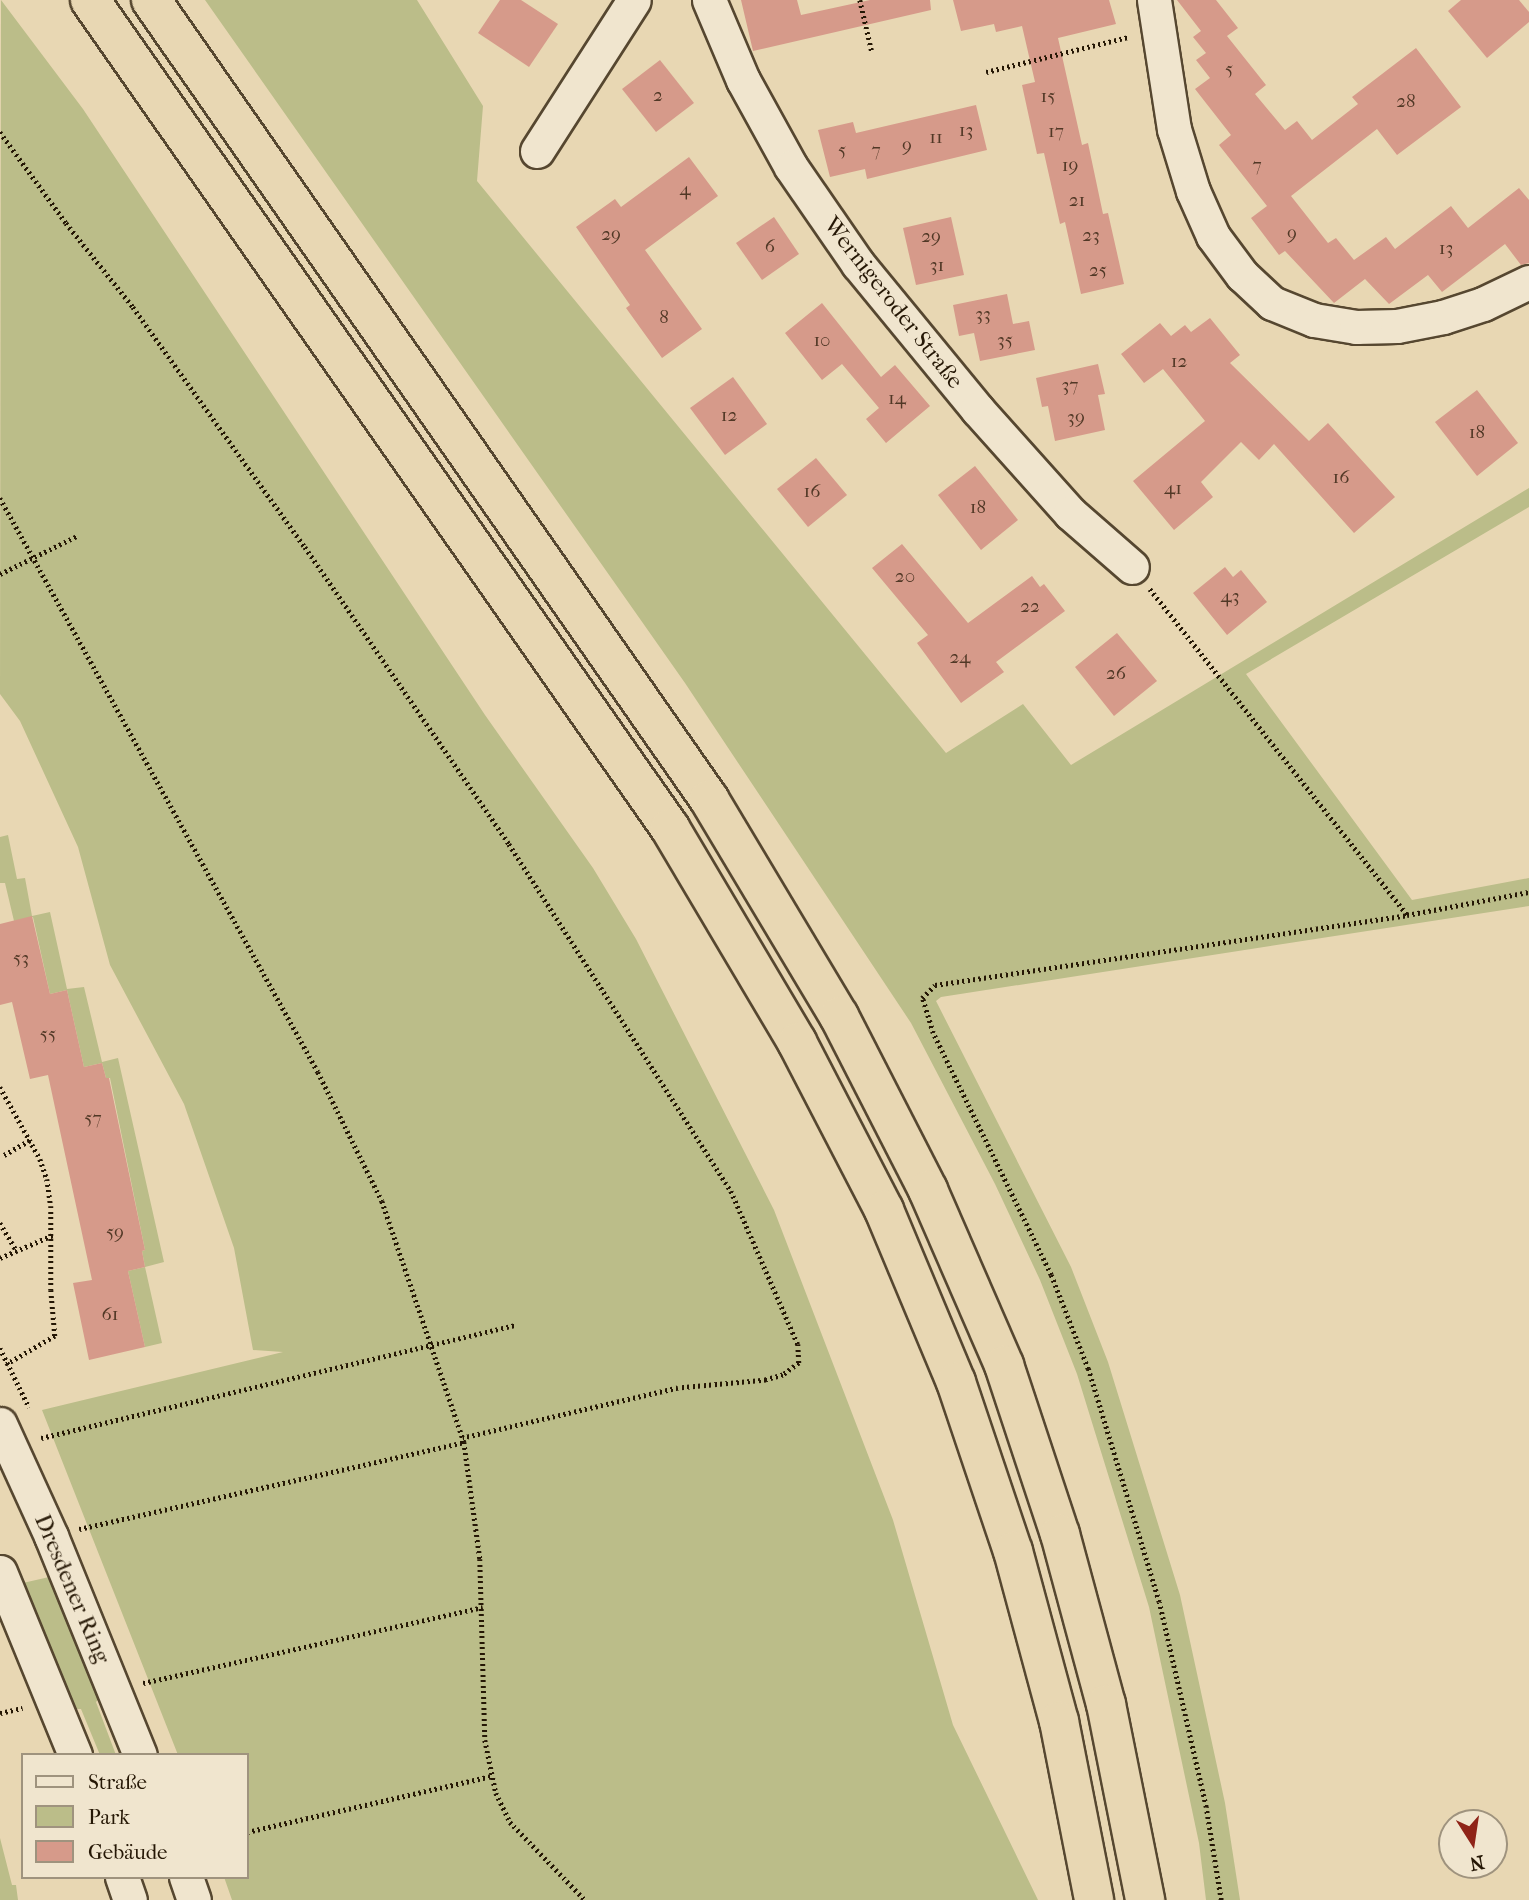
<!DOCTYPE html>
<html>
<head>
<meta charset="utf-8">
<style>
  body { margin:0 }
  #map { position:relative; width:1529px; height:1900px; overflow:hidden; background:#e8d7b3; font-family:"IM FELL French Canon",serif }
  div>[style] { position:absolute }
  .green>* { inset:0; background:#bbbd89 }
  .building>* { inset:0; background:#d69a8a }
  .path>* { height:4.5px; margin-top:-2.25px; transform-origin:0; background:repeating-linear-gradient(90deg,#251705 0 2px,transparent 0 5.5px) }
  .roads { filter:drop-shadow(2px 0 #564730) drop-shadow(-2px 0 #564730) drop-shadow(0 2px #564730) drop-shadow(0 -2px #564730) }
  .minor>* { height:33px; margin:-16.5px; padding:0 16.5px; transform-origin:16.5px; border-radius:16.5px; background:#f0e5ce }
  .highway>* { height:38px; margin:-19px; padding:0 19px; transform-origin:19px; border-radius:19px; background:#e8d7b3 }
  span { translate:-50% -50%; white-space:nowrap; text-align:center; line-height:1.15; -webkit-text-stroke:5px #f0e5ce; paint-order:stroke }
  .number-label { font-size:19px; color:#513826 }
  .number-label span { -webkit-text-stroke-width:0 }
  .street-label { font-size:23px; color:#251705 }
  .legend { position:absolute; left:21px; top:1753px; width:228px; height:126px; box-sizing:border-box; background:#f0e5ce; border:2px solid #9f937e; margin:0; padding:9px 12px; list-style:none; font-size:21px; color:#251705 }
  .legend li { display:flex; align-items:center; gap:14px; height:35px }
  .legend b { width:35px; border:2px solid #9f937e }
  .north { position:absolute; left:1438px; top:1809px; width:70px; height:70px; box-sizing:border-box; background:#f0e5ce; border:2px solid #9f937e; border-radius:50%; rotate:168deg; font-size:19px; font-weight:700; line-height:28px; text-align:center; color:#251705 }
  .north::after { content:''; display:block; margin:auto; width:24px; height:32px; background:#8f2418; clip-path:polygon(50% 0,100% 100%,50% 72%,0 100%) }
</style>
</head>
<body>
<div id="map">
  <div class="green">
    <i style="clip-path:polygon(1px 0,83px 109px,485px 715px,593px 868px,636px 939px,774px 1210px,893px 1520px,953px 1725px,1038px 1900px,232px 1900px,224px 1877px,247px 1877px,247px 1755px,178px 1755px,42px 1410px,283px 1352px,253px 1350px,234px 1248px,184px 1104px,110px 965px,78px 847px,20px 721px,0 694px)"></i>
    <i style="clip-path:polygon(205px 0,417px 0,483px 106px,477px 181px,946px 753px,1023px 704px,1071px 765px,1529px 488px,1529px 507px,1246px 674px,1412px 900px,1529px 878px,1529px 906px,941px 997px,936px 1001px,1071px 1267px,1108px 1362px,1180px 1595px,1225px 1803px,1240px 1900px,1206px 1900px,1199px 1843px,1149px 1607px,1077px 1374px,1040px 1280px,995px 1184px,911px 1023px,685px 683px)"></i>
    <i style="clip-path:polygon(8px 835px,17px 879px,25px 878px,32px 916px,50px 912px,67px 989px,84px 987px,102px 1062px,118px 1058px,164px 1262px,145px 1267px,162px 1343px,145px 1347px,128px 1271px,145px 1267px,142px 1251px,145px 1250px,110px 1078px,106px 1078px,102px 1063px,84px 1067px,67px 990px,50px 994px,33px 917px,14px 921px,5px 883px,0 883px,0 837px)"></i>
    <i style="clip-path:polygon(58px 1575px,106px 1691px,96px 1702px,116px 1755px,100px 1755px,81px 1709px,65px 1709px,14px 1585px)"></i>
    <i style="clip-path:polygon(0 1838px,12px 1885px,16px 1885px,18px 1900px,0 1900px)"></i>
  </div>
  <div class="building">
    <i style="clip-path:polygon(500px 0,521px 0,558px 24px,529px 67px,478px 33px)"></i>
    <i style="clip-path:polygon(741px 0,797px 0,801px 15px,870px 0,930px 0,931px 10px,753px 51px)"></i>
    <i style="clip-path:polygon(953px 0,1109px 0,1116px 24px,1058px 38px,1082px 145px,1088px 143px,1103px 214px,1108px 213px,1124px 284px,1081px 294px,1065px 222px,1060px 224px,1044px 153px,1037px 154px,1022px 85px,1035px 82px,1022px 26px,996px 32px,994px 24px,961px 31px)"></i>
    <i style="clip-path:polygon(1177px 0,1216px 0,1238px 28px,1227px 36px,1266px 85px,1255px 94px,1285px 130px,1297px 121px,1312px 140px,1358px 104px,1352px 97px,1416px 48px,1461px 107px,1397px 155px,1377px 129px,1291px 196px,1328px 243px,1336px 238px,1354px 260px,1386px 237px,1395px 249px,1451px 206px,1468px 228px,1519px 188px,1529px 200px,1529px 263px,1521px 265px,1505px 244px,1442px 292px,1428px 275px,1389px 304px,1365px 279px,1334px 303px,1285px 251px,1279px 255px,1251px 218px,1267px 206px,1219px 145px,1231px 135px,1195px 89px,1210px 78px,1196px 60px,1206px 53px,1193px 37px,1201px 31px)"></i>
    <i style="clip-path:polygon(1461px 0,1519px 0,1529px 12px,1529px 22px,1487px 58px,1448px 11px)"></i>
    <i style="clip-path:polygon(660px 60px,694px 103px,656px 132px,622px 89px)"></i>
    <i style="clip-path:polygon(976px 105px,987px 150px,867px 179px,865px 169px,830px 177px,818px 130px,853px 122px,856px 133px)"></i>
    <i style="clip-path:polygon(689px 157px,718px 196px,645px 250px,702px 329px,662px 358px,626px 308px,630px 305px,576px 227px,615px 199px,621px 207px)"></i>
    <i style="clip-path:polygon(774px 217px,799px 254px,762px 280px,736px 243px)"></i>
    <i style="clip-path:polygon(951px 217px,964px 275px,916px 285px,903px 228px)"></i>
    <i style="clip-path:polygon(1007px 294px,1013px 324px,1029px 321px,1035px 350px,980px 361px,974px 333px,959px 336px,953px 305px)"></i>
    <i style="clip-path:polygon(822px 303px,881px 377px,895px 365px,930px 406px,886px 443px,866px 419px,879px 408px,842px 364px,822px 380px,785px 333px)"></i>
    <i style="clip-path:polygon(1210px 318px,1240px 355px,1230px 363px,1309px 441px,1328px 423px,1395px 497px,1354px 533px,1274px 444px,1259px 460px,1241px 442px,1201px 482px,1213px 497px,1174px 530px,1133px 481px,1205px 421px,1163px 369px,1144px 383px,1121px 354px,1160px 323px,1171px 336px,1185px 325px,1191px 332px)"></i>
    <i style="clip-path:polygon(1098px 364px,1105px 394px,1098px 395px,1105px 430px,1055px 441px,1048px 406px,1042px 407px,1036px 378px)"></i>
    <i style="clip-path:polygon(733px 377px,767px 424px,725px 455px,690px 408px)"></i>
    <i style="clip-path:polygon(1477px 390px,1518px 443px,1477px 476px,1435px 422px)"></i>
    <i style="clip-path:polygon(816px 458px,847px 495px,808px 527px,777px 489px)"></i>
    <i style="clip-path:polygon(975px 466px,1018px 520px,981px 550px,938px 495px)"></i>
    <i style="clip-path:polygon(902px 544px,968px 623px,1032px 576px,1040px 587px,1044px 584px,1065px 611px,996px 662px,1004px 672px,961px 703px,917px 643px,928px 635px,872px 568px)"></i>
    <i style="clip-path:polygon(1225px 567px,1233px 577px,1241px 570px,1267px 602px,1227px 635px,1193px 593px)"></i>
    <i style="clip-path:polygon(1117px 633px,1157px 681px,1114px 716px,1075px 667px)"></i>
    <i style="clip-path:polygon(32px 916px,50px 994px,67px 990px,84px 1067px,102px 1063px,106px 1078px,109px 1078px,145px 1250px,142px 1251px,145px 1267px,128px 1271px,145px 1347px,89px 1360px,73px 1283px,92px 1280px,48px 1075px,30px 1079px,12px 1002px,0 1005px,0 924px)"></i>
  </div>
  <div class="path">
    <i style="left:860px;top:0;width:53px;rotate:77deg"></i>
    <i style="left:986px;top:72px;width:147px;rotate:-13.8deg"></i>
    <i style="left:0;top:132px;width:112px;rotate:54deg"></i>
    <i style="left:66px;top:223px;width:107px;rotate:51.4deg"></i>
    <i style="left:133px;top:307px;width:295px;rotate:54.4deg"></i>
    <i style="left:305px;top:547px;width:360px;rotate:55.5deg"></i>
    <i style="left:509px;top:844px;width:412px;rotate:57.4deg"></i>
    <i style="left:731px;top:1191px;width:167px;rotate:66.4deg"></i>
    <i style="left:798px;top:1344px;width:19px;rotate:87deg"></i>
    <i style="left:799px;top:1363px;width:20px;rotate:143deg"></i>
    <i style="left:783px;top:1375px;width:18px;rotate:164deg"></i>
    <i style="left:766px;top:1380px;width:88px;rotate:174.8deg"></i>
    <i style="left:678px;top:1388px;width:221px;rotate:166.9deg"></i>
    <i style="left:0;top:498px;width:656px;rotate:61.01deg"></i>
    <i style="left:318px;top:1072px;width:144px;rotate:63.6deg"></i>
    <i style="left:382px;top:1201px;width:255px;rotate:71.2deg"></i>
    <i style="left:464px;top:1442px;width:118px;rotate:82.2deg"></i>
    <i style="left:480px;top:1559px;width:181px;rotate:88.4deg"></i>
    <i style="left:485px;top:1740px;width:54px;rotate:78.3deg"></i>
    <i style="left:496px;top:1793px;width:32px;rotate:64deg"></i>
    <i style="left:510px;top:1822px;width:108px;rotate:46.1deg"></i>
    <i style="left:0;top:574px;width:86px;rotate:-26.3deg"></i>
    <i style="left:1150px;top:589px;width:415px;rotate:51.7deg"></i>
    <i style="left:0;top:1087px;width:82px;rotate:60.9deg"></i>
    <i style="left:40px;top:1159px;width:21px;rotate:71deg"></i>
    <i style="left:47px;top:1179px;width:27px;rotate:82deg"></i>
    <i style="left:51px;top:1206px;width:84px;rotate:90deg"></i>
    <i style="left:51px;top:1290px;width:46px;rotate:85deg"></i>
    <i style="left:55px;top:1336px;width:56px;rotate:149.7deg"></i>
    <i style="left:4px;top:1155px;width:30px;rotate:-30deg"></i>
    <i style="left:0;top:1223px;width:33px;rotate:59deg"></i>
    <i style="left:0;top:1258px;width:58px;rotate:-23.5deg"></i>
    <i style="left:0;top:1348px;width:66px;rotate:63.8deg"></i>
    <i style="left:41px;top:1438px;width:489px;rotate:-13.4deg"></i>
    <i style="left:79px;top:1529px;width:395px;rotate:-12.7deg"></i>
    <i style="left:143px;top:1683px;width:348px;rotate:-12.6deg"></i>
    <i style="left:0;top:1713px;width:23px;rotate:-13deg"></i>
    <i style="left:247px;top:1832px;width:251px;rotate:-12.9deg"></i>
    <i style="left:1221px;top:1900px;width:94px;rotate:-99.2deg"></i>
    <i style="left:1206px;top:1807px;width:210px;rotate:-102.9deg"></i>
    <i style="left:1159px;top:1602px;width:244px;rotate:-106.9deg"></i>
    <i style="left:1088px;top:1369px;width:101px;rotate:-111.5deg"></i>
    <i style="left:1051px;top:1275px;width:269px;rotate:-116deg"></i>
    <i style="left:933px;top:1033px;width:37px;rotate:-107deg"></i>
    <i style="left:922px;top:998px;width:18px;rotate:-45deg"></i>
    <i style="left:935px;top:985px;width:477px;rotate:-8.4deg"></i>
    <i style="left:1407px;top:915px;width:124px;rotate:-10.7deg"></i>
  </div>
  <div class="roads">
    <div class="minor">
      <i style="left:709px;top:0;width:87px;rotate:67deg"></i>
      <i style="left:743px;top:80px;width:99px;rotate:61.1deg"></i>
      <i style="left:791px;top:167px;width:118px;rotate:55.4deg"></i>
      <i style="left:858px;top:264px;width:188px;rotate:50.6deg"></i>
      <i style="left:977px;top:409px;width:140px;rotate:48.2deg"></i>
      <i style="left:1070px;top:513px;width:82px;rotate:41.1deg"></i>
      <i style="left:1154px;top:0;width:131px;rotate:81.2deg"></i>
      <i style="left:1174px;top:129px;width:65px;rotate:73deg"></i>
      <i style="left:1193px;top:191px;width:49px;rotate:66deg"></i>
      <i style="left:1213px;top:236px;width:49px;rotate:53.4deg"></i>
      <i style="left:1242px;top:275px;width:41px;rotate:43deg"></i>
      <i style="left:1272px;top:303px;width:45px;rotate:22deg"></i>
      <i style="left:1314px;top:320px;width:43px;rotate:9.5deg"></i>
      <i style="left:1356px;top:327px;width:41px;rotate:-1.4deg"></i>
      <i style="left:1397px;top:326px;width:47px;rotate:-11.1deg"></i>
      <i style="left:1443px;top:317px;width:42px;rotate:-18deg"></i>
      <i style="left:1483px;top:304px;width:51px;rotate:-25.6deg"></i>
      <i style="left:537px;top:151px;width:179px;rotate:-57.3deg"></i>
      <i style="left:0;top:1424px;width:123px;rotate:65.5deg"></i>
      <i style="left:51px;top:1536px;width:236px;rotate:67.9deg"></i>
      <i style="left:0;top:1572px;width:198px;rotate:67.7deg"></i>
      <i style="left:122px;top:1877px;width:24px;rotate:71deg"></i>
      <i style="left:186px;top:1877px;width:24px;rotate:71deg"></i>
    </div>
    <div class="highway">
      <i style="left:90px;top:0;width:1011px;rotate:54.99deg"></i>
      <i style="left:670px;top:828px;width:249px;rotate:59.3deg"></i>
      <i style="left:797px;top:1042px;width:189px;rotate:62.6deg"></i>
      <i style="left:884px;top:1210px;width:186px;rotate:67.3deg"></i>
      <i style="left:956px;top:1382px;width:178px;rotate:71.4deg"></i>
      <i style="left:1013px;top:1551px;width:176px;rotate:74.9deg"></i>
      <i style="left:1059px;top:1721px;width:182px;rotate:78.9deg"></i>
      <i style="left:151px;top:0;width:975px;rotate:55.07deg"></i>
      <i style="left:709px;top:799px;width:253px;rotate:59.1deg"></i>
      <i style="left:839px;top:1016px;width:195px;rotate:62.9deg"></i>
      <i style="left:928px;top:1190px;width:191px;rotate:66.5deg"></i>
      <i style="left:1004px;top:1365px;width:178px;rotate:71.7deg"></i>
      <i style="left:1060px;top:1534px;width:176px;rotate:74.9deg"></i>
      <i style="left:1106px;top:1704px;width:200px;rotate:78.7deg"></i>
    </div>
  </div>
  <div class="number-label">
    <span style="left:1229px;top:70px">5</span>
    <span style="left:658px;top:96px">2</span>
    <span style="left:1048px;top:97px">15</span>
    <span style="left:1406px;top:102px">28</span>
    <span style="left:966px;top:131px">13</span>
    <span style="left:1056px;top:132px">17</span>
    <span style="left:936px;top:138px">11</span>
    <span style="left:907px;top:146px">9</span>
    <span style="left:842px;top:151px">5</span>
    <span style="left:876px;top:151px">7</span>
    <span style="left:1070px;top:166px">19</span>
    <span style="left:1257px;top:166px">7</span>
    <span style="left:685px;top:190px">4</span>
    <span style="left:1077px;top:201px">21</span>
    <span style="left:1292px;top:234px">9</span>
    <span style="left:611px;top:235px">29</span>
    <span style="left:1091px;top:236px">23</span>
    <span style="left:931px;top:237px">29</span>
    <span style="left:770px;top:247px">6</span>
    <span style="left:1446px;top:249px">13</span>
    <span style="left:937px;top:266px">31</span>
    <span style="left:1098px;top:271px">25</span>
    <span style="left:983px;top:315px">33</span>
    <span style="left:664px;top:318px">8</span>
    <span style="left:822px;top:341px">10</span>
    <span style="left:1005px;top:341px">35</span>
    <span style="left:1179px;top:362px">12</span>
    <span style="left:1070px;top:386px">37</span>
    <span style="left:897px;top:399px">14</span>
    <span style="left:729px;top:416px">12</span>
    <span style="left:1076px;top:418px">39</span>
    <span style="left:1477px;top:433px">18</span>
    <span style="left:1341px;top:478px">16</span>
    <span style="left:1173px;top:489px">41</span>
    <span style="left:812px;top:492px">16</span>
    <span style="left:978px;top:508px">18</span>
    <span style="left:905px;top:577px">20</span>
    <span style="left:1230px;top:597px">43</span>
    <span style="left:1030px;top:607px">22</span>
    <span style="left:960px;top:658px">24</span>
    <span style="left:1116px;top:674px">26</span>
    <span style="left:21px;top:959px">53</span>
    <span style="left:48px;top:1035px">55</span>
    <span style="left:93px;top:1119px">57</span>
    <span style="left:115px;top:1233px">59</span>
    <span style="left:110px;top:1315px">61</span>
  </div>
  <div class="street-label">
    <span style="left:893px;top:303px;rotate:52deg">Wernigeroder Straße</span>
    <span style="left:72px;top:1589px;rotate:67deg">Dresdener Ring</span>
  </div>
  <ul class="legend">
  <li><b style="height:9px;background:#f0e5ce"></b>Straße</li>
  <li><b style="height:19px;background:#bbbd89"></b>Park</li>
  <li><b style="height:19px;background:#d69a8a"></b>Gebäude</li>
  </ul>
  <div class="north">N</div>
</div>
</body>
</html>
